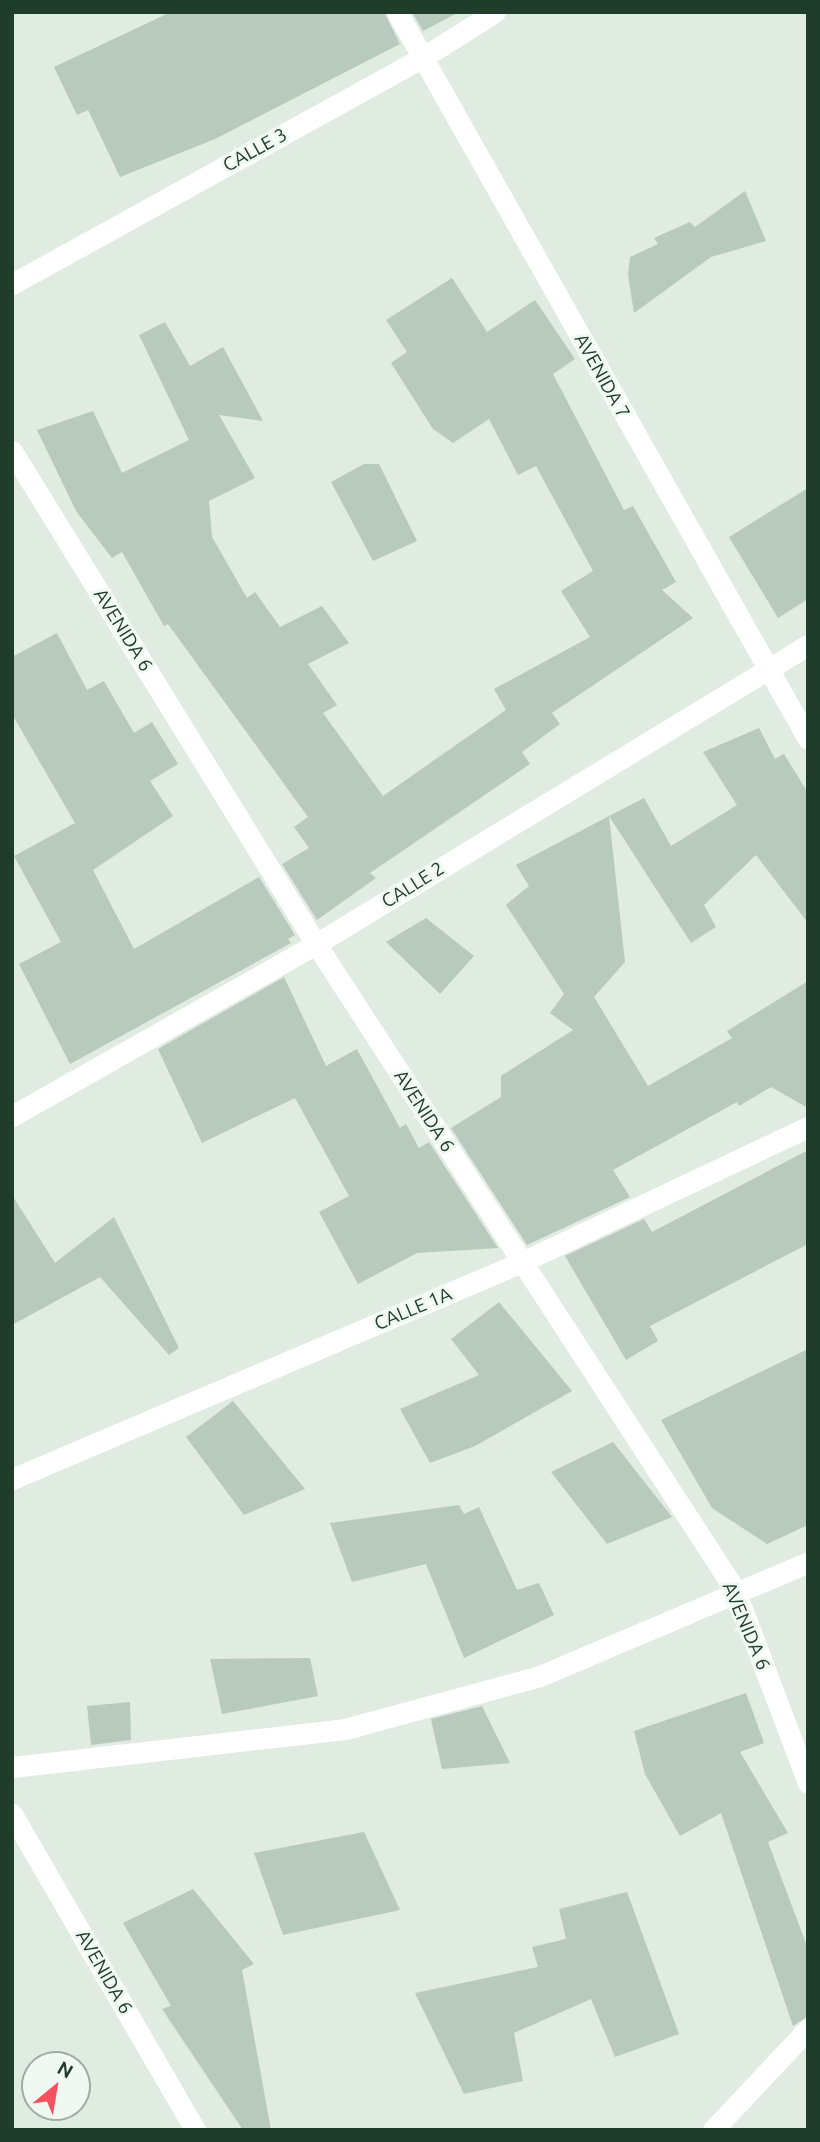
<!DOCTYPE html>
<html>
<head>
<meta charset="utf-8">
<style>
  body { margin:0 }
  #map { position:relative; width:820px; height:2142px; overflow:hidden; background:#e0ebe2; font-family:Ubuntu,sans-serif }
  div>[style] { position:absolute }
  .building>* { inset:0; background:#b8c9bd }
  .minor>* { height:21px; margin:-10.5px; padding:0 10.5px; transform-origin:10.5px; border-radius:10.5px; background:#fff }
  span { translate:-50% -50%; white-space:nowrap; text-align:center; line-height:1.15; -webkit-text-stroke:6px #f0f8f2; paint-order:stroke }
  .street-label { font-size:19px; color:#203c2b }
  .frame { position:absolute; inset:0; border:14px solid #203c2b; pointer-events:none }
  .north { position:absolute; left:21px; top:2051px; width:70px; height:70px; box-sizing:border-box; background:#f0f8f2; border:2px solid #9dada2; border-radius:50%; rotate:30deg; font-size:19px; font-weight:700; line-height:28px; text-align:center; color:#203c2b }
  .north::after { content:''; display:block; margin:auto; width:24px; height:32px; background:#f8515e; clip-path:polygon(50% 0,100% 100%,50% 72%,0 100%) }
</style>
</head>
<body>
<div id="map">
  <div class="building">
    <i style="clip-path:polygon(171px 12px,384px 12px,400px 44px,215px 139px,120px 177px,88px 110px,77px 115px,54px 67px)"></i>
    <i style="clip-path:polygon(412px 12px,459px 12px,423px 31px)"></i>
    <i style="clip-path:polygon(745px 191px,766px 241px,711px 257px,634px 313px,628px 275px,630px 257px,658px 244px,654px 238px,690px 222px,695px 227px)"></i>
    <i style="clip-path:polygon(452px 278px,487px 332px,535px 300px,575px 359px,553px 374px,624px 510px,633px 506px,676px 582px,662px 590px,693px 618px,552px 713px,560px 724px,522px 752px,530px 764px,370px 873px,376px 878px,317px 920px,282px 864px,309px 848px,294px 827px,308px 817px,168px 624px,164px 626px,122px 552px,112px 558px,76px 511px,37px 430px,93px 411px,122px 473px,189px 440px,139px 335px,165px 322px,190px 366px,223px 347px,263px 421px,219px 415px,255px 478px,209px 501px,212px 537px,247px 598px,255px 592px,280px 627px,322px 606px,349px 643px,308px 664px,337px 705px,323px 713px,383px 796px,506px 710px,494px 689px,590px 637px,561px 591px,593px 571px,536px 466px,518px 475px,489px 419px,453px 443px,433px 429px,391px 363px,407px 352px,386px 320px)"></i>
    <i style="clip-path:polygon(364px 464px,379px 464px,417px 541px,373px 561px,331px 482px)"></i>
    <i style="clip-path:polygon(808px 488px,808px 599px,778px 618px,729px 537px)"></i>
    <i style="clip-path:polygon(57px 633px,87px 690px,104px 681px,134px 733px,152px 722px,178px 764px,150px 781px,173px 816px,93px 870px,134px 949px,259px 877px,295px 935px,288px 939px,291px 943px,70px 1064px,19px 964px,61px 942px,14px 856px,75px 823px,12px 714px,12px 657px)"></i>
    <i style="clip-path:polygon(759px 728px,775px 759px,784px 754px,808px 793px,808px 923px,756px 855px,704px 905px,716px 927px,691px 943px,609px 816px,644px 798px,671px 846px,737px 805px,703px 752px)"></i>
    <i style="clip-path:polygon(609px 816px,625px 962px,594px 997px,648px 1086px,732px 1038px,727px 1031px,808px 981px,808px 1108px,771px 1087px,739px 1106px,737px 1102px,613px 1170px,630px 1197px,527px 1245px,451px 1128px,501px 1097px,501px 1076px,573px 1030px,550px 1013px,564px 994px,506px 905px,529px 886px,516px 865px)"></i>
    <i style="clip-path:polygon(426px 918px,474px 956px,440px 994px,386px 942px)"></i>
    <i style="clip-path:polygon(284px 977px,326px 1066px,357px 1049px,400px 1128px,406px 1124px,419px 1148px,429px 1142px,498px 1248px,417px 1253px,358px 1284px,319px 1212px,349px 1196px,295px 1098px,202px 1143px,158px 1049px)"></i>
    <i style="clip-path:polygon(808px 1150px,808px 1244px,650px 1326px,658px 1341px,626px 1360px,565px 1256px,644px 1219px,652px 1232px)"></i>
    <i style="clip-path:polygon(12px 1195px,55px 1263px,114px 1217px,179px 1348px,169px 1355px,100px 1277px,12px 1325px)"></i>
    <i style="clip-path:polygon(499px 1302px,572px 1391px,475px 1446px,430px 1463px,400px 1409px,479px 1375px,451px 1339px)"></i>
    <i style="clip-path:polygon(808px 1349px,808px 1525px,767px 1544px,712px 1508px,661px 1420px)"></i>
    <i style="clip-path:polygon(233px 1401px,305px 1489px,244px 1515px,186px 1437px)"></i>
    <i style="clip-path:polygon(613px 1442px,672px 1517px,607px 1544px,551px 1472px)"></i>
    <i style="clip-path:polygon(459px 1505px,464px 1514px,479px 1507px,517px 1590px,539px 1583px,554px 1615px,464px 1658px,426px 1564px,352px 1582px,330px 1523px)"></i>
    <i style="clip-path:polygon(310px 1658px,318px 1696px,222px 1714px,210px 1659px)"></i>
    <i style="clip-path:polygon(746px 1693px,764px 1743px,740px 1752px,788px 1833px,768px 1842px,808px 1949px,808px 2016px,793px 2026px,721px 1813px,680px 1836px,645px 1774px,634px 1731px)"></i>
    <i style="clip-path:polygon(130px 1702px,131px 1740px,91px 1745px,87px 1706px)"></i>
    <i style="clip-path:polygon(482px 1706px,510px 1763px,442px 1769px,431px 1719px)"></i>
    <i style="clip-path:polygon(364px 1832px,400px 1910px,283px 1935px,254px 1853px)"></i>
    <i style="clip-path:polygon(193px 1889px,254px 1964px,242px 1970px,271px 2130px,243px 2130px,162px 2009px,171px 2006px,123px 1923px)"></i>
    <i style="clip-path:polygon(627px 1892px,679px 2034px,615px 2057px,591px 1999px,514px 2033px,523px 2081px,464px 2094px,415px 1993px,538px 1967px,532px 1947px,566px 1939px,559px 1909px)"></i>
  </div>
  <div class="minor">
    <i style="left:397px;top:12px;width:835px;rotate:60.52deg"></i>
    <i style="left:12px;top:284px;width:468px;rotate:-28.9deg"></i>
    <i style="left:422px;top:58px;width:86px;rotate:-32.2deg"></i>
    <i style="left:12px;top:451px;width:579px;rotate:58.34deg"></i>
    <i style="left:316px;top:944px;width:770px;rotate:57.03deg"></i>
    <i style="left:735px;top:1590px;width:206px;rotate:69.3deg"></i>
    <i style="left:12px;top:1116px;width:349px;rotate:-29.5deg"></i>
    <i style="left:316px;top:944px;width:576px;rotate:-31.29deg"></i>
    <i style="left:12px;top:1479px;width:554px;rotate:-23.05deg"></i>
    <i style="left:522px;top:1262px;width:316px;rotate:-25.3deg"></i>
    <i style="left:12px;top:1767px;width:335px;rotate:-6.5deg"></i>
    <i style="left:345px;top:1729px;width:202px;rotate:-15.2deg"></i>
    <i style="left:540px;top:1676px;width:291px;rotate:-23deg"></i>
    <i style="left:12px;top:1814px;width:365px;rotate:59.9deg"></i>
    <i style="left:713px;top:2130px;width:139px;rotate:-46.8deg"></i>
  </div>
  <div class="street-label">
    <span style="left:255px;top:150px;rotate:-29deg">CALLE 3</span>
    <span style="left:602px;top:376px;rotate:61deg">AVENIDA 7</span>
    <span style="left:123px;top:630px;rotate:58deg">AVENIDA 6</span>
    <span style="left:413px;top:885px;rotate:-32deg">CALLE 2</span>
    <span style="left:424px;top:1111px;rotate:57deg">AVENIDA 6</span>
    <span style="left:413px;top:1309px;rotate:-23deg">CALLE 1A</span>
    <span style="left:746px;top:1626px;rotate:67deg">AVENIDA 6</span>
    <span style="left:104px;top:1972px;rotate:60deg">AVENIDA 6</span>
  </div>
  <div class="frame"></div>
  <div class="north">N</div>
</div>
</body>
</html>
